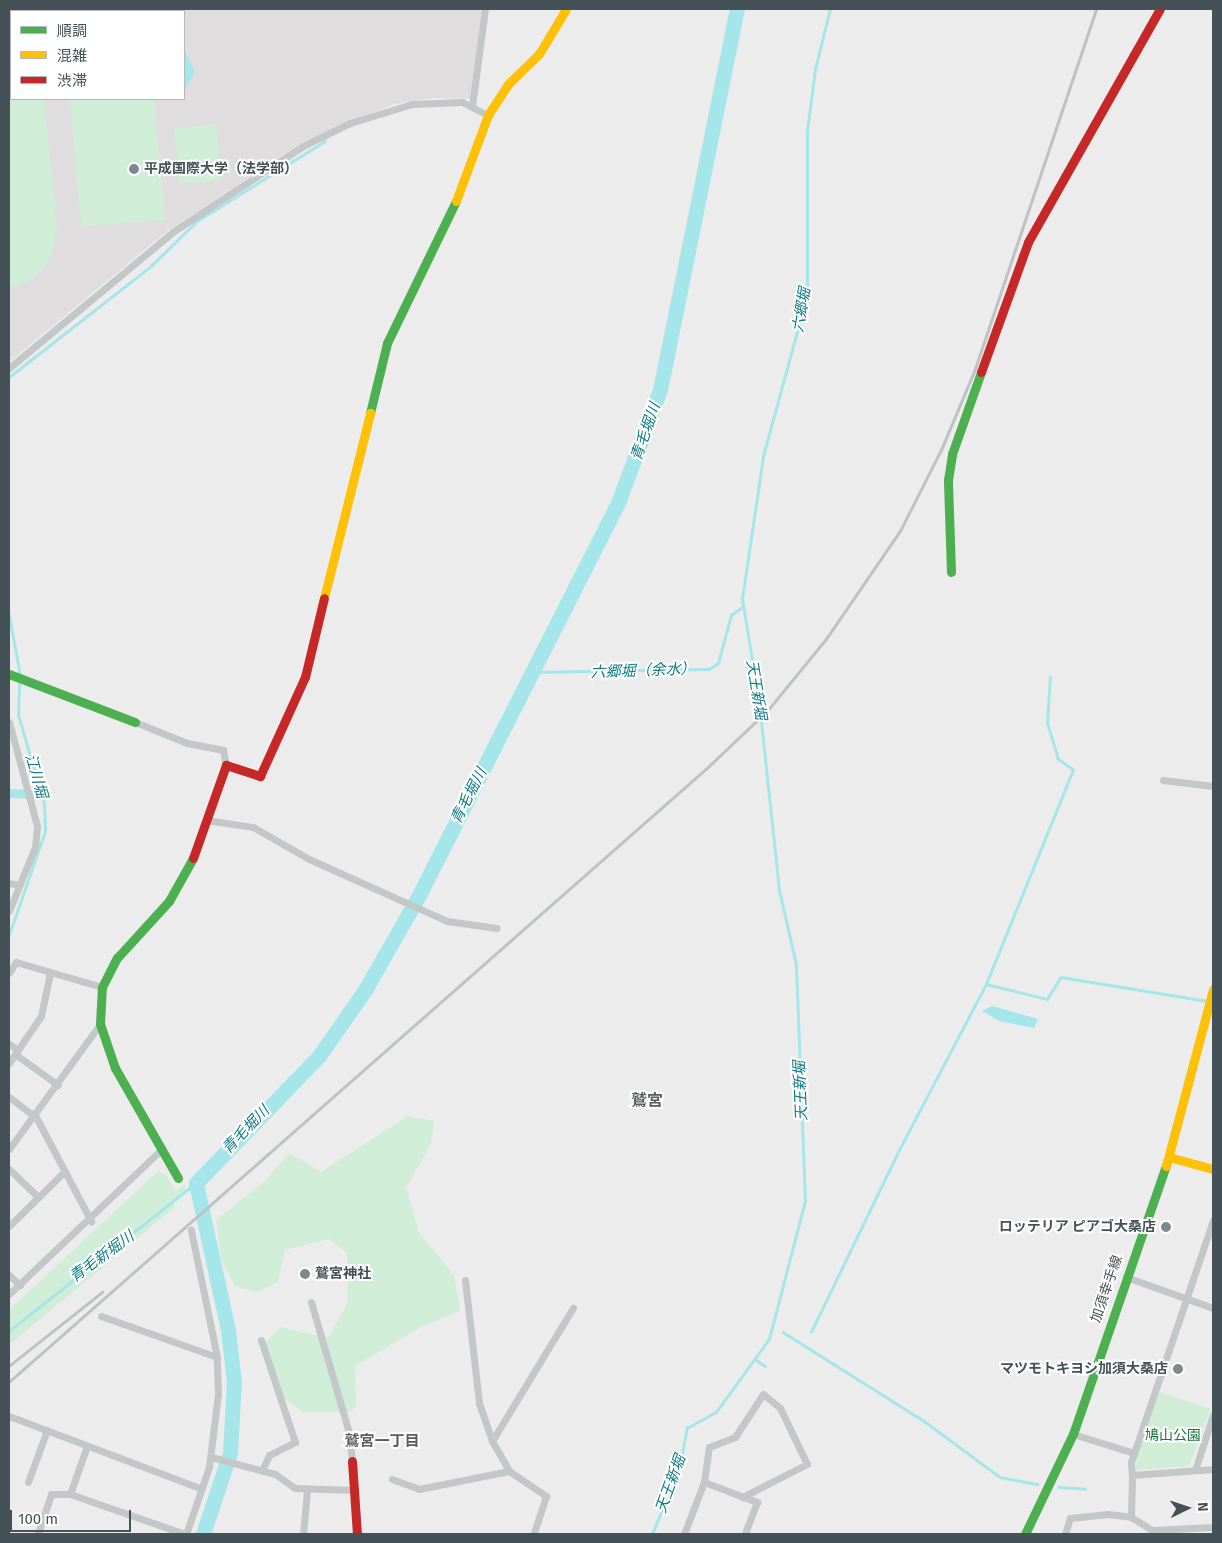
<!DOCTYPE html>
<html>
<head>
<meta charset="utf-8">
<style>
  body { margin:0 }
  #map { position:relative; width:1222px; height:1543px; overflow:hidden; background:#edecec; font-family:"Fira Sans","Noto Sans JP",sans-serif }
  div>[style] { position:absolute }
  .education>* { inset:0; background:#dfddde }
  .green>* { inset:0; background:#d0edd7 }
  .water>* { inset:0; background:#a5e6ea }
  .stream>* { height:2.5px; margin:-1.25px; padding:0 1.25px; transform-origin:1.25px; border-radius:1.25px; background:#a5e6ea }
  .canal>* { height:9px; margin:-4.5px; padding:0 4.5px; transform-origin:4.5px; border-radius:4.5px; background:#a5e6ea }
  .river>* { height:15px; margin:-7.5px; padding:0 7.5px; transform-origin:7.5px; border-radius:7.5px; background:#a5e6ea }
  .street>* { height:7px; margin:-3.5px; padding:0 3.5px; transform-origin:3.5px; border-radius:3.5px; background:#c3c7c8 }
  .fast>* { height:9px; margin:-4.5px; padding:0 4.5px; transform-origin:4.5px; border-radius:4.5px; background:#4caf50 }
  .slow>* { height:9px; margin:-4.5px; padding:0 4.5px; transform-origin:4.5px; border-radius:4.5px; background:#ffc107 }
  .jam>* { height:9px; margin:-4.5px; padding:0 4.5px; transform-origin:4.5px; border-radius:4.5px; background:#c62828 }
  .rail>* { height:2.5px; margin:-1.25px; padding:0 1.25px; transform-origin:1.25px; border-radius:1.25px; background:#bfc2c3 }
  .dots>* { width:14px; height:14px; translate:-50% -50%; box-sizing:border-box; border:2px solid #fff; border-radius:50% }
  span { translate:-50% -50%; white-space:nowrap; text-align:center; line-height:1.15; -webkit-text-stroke:4px #fff; paint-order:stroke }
  .poi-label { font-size:14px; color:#445258; font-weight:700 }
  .left { translate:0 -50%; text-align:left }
  .right { translate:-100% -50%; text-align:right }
  .street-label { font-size:14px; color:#445258 }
  .park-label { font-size:14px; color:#177739 }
  .water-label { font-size:15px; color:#0f7d84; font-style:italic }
  .neighbourhood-label { font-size:15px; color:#585d60; font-weight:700 }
  .quarter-label { font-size:16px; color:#585d60; font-weight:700 }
  .frame { position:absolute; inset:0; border:10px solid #445258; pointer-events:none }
  .legend { position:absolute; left:10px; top:10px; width:175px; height:90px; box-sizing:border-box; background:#fff; border:1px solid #b4babc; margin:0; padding:6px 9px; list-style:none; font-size:15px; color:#445258 }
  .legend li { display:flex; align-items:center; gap:10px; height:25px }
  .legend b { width:25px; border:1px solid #b4babc }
  .north { position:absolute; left:1162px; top:1483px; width:50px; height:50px; -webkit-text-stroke:4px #fff; paint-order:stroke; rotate:86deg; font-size:14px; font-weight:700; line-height:20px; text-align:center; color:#445258 }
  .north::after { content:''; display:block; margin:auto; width:18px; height:22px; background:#445258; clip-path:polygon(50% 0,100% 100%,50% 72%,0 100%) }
  .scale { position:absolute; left:10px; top:1510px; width:121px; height:22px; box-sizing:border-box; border:2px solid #445258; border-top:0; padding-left:6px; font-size:15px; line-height:18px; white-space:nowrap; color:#445258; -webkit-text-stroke:4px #fff; paint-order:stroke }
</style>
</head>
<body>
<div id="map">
  <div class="education">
    <i style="clip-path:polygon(evenodd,9px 9px,482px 9px,470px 99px,435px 98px,394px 104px,303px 142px,166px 232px,9px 362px,9px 9px,11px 11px,184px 11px,184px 99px,11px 99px,11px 11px)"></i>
  </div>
  <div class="green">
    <i style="clip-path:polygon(9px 9px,61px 9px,11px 11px,11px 29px)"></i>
    <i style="clip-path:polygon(9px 65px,11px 99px,42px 99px,44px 103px,57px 226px,53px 252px,44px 268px,31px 280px,9px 287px)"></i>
    <i style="clip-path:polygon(70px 99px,154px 99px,165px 220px,81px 227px)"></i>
    <i style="clip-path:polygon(216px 124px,221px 180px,179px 184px,174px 128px)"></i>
    <i style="clip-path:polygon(408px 1116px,434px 1121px,431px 1144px,406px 1188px,419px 1232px,454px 1275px,460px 1311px,423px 1326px,355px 1366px,356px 1407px,349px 1412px,303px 1412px,277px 1393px,261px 1348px,280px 1327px,328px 1338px,348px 1302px,347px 1253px,329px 1239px,285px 1250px,278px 1282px,257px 1292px,235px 1286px,221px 1259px,216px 1220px,265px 1181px,289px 1153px,321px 1172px)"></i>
    <i style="clip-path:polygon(158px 1171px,167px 1176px,175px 1191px,185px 1184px,186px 1192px,173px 1203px,175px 1207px,9px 1345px,9px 1310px)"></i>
    <i style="clip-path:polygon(1159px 1392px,1211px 1409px,1189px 1466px,1136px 1470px,1137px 1456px)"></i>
  </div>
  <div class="water">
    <i style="clip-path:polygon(184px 49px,195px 72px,184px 91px)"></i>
    <i style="clip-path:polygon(992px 1006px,1038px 1019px,1034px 1028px,999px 1021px,982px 1011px)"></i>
  </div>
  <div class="stream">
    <i style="left:9px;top:377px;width:180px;rotate:-38deg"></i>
    <i style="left:151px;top:266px;width:64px;rotate:-44.4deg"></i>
    <i style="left:197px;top:221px;width:151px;rotate:-32deg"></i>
    <i style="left:9px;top:613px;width:61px;rotate:79.6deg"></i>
    <i style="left:531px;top:672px;width:178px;rotate:-1deg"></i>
    <i style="left:709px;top:669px;width:11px;rotate:-34deg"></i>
    <i style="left:718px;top:663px;width:50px;rotate:-74.8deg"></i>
    <i style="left:731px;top:615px;width:14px;rotate:-34deg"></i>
    <i style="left:9px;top:935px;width:110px;rotate:-70.9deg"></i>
    <i style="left:45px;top:831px;width:27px;rotate:-92deg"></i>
    <i style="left:44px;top:804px;width:93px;rotate:-106.3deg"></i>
    <i style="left:18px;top:715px;width:36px;rotate:-88deg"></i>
    <i style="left:986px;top:984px;width:231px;rotate:-67.9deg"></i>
    <i style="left:1073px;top:770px;width:19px;rotate:-144deg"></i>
    <i style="left:1058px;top:759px;width:38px;rotate:-107deg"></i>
    <i style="left:1047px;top:723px;width:46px;rotate:-86.3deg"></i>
    <i style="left:9px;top:1331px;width:238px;rotate:-38.4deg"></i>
    <i style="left:783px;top:1332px;width:165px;rotate:32.2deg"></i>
    <i style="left:923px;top:1420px;width:96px;rotate:36.5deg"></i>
    <i style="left:1000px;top:1477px;width:38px;rotate:11deg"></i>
    <i style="left:811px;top:1332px;width:204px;rotate:-64.2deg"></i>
    <i style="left:900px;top:1148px;width:185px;rotate:-62.3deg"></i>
    <i style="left:986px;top:984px;width:63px;rotate:13.8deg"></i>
    <i style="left:1047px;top:999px;width:26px;rotate:-58deg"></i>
    <i style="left:1061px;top:977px;width:148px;rotate:9.3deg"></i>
    <i style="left:755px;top:1359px;width:12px;rotate:35deg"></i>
    <i style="left:1059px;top:1487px;width:26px;rotate:4deg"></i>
    <i style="left:652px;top:1534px;width:74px;rotate:-67.6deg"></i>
    <i style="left:680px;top:1466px;width:39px;rotate:-80deg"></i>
    <i style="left:687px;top:1428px;width:33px;rotate:-29deg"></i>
    <i style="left:716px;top:1412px;width:90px;rotate:-54deg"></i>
    <i style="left:769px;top:1339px;width:143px;rotate:-75.4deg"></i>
    <i style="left:805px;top:1201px;width:236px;rotate:-92.2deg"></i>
    <i style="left:796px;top:965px;width:77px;rotate:-102.8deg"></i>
    <i style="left:779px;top:890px;width:188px;rotate:-96.1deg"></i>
    <i style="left:759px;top:703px;width:105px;rotate:-99.3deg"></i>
    <i style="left:742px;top:599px;width:145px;rotate:-81.6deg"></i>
    <i style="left:763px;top:456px;width:167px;rotate:-74.7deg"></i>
    <i style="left:807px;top:295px;width:164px;rotate:-90deg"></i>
    <i style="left:807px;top:131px;width:63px;rotate:-82.6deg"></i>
    <i style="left:815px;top:69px;width:62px;rotate:-76deg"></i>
  </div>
  <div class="canal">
    <i style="left:9px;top:793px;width:32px;rotate:2deg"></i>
  </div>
  <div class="river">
    <i style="left:203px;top:1534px;width:85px;rotate:-71.6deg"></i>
    <i style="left:230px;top:1453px;width:71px;rotate:-86.8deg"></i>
    <i style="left:234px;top:1382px;width:52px;rotate:-96.6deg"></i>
    <i style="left:228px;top:1330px;width:150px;rotate:-102.3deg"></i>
    <i style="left:196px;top:1183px;width:177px;rotate:-45.9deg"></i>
    <i style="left:319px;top:1056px;width:80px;rotate:-55.1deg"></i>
    <i style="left:365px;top:990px;width:105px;rotate:-60.3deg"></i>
    <i style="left:417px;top:899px;width:447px;rotate:-63.1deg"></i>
    <i style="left:619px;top:500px;width:117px;rotate:-69.6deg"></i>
    <i style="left:660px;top:390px;width:389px;rotate:-78.6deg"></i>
  </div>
  <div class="street">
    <i style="left:472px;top:106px;width:98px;rotate:-82.4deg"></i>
    <i style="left:9px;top:368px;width:214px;rotate:-39.7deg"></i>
    <i style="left:174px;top:231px;width:154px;rotate:-33.4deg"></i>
    <i style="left:303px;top:146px;width:52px;rotate:-26.1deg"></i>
    <i style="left:350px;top:123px;width:65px;rotate:-17deg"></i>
    <i style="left:412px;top:104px;width:50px;rotate:-2.3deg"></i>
    <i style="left:462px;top:102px;width:29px;rotate:27deg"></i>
    <i style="left:9px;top:722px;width:108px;rotate:74.9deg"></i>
    <i style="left:37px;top:826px;width:21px;rotate:95deg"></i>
    <i style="left:35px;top:847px;width:69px;rotate:112.1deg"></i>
    <i style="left:135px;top:722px;width:56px;rotate:22deg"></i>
    <i style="left:187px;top:743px;width:37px;rotate:11deg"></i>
    <i style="left:223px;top:750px;width:15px;rotate:79deg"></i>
    <i style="left:1163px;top:780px;width:50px;rotate:6.8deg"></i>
    <i style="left:206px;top:820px;width:48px;rotate:8.5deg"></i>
    <i style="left:253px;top:827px;width:64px;rotate:29.7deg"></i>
    <i style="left:309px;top:859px;width:151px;rotate:24.2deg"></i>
    <i style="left:447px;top:921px;width:50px;rotate:8deg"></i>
    <i style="left:9px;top:883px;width:10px;rotate:11deg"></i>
    <i style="left:9px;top:973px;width:13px;rotate:-58deg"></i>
    <i style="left:16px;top:962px;width:90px;rotate:16.2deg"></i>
    <i style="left:9px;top:1044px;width:11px;rotate:34deg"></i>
    <i style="left:15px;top:1054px;width:53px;rotate:35.8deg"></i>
    <i style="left:9px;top:1063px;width:57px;rotate:-55.8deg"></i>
    <i style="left:41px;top:1016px;width:44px;rotate:-78.2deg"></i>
    <i style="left:9px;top:1097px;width:34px;rotate:37deg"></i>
    <i style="left:36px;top:1117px;width:118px;rotate:62.1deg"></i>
    <i style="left:9px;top:1149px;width:155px;rotate:-53.9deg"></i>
    <i style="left:9px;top:1169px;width:40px;rotate:44deg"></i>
    <i style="left:1213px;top:1220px;width:256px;rotate:108.7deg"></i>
    <i style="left:1131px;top:1462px;width:13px;rotate:86deg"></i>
    <i style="left:1132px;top:1475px;width:81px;rotate:-4.2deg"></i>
    <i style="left:9px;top:1226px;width:78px;rotate:-44.5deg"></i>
    <i style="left:9px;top:1275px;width:15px;rotate:42deg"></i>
    <i style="left:1126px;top:1277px;width:92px;rotate:19.6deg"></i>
    <i style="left:465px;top:1280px;width:124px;rotate:83.5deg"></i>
    <i style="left:479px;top:1403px;width:40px;rotate:71.1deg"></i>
    <i style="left:492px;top:1441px;width:34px;rotate:60deg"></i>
    <i style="left:509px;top:1471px;width:45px;rotate:34deg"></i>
    <i style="left:546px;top:1496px;width:40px;rotate:108deg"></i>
    <i style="left:9px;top:1294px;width:211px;rotate:-43.5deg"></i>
    <i style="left:311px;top:1302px;width:136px;rotate:73.8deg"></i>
    <i style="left:349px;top:1433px;width:28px;rotate:84deg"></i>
    <i style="left:101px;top:1316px;width:123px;rotate:19.5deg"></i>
    <i style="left:261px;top:1340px;width:108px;rotate:71.6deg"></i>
    <i style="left:295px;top:1442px;width:29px;rotate:153deg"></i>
    <i style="left:269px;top:1455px;width:17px;rotate:114deg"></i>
    <i style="left:9px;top:1416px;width:206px;rotate:20.7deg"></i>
    <i style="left:1073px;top:1434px;width:61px;rotate:17.2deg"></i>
    <i style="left:492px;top:1441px;width:156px;rotate:-58.7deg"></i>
    <i style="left:211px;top:1457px;width:66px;rotate:14.9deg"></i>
    <i style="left:275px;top:1474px;width:24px;rotate:35deg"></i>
    <i style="left:295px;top:1488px;width:59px;rotate:1.9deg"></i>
    <i style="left:1195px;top:1470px;width:58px;rotate:-71.9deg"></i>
    <i style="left:392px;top:1479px;width:29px;rotate:20deg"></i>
    <i style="left:419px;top:1489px;width:92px;rotate:-11.3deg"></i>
    <i style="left:28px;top:1482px;width:55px;rotate:-69.9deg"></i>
    <i style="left:704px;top:1482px;width:35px;rotate:-82deg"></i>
    <i style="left:709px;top:1447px;width:28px;rotate:-21deg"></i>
    <i style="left:735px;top:1437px;width:51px;rotate:-56.9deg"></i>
    <i style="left:763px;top:1394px;width:22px;rotate:39deg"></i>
    <i style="left:780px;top:1408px;width:62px;rotate:64.3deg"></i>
    <i style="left:807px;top:1464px;width:73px;rotate:153.1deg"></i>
    <i style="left:70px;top:1494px;width:122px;rotate:19.2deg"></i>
    <i style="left:1131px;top:1517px;width:42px;rotate:-88.6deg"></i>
    <i style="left:38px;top:1534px;width:42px;rotate:-72deg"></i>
    <i style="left:51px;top:1494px;width:19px"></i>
    <i style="left:70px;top:1494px;width:51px;rotate:-70.5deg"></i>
    <i style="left:186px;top:1534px;width:71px;rotate:-71.1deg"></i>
    <i style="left:209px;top:1467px;width:74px;rotate:-83deg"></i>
    <i style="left:218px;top:1394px;width:37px;rotate:-92deg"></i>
    <i style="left:217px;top:1357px;width:130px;rotate:-101.6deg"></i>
    <i style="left:303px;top:1534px;width:44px;rotate:-84.8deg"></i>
    <i style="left:684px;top:1534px;width:56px;rotate:-69deg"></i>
    <i style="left:704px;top:1482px;width:57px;rotate:20.7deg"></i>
    <i style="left:757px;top:1502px;width:34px;rotate:111deg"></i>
    <i style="left:1065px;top:1534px;width:17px;rotate:-73deg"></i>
    <i style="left:1070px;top:1518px;width:38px;rotate:-6deg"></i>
    <i style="left:1108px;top:1514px;width:23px;rotate:7deg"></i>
    <i style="left:1131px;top:1517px;width:25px;rotate:32deg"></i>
    <i style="left:1152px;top:1530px;width:61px;rotate:-2.8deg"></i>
  </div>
  <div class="fast">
    <i style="left:370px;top:413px;width:72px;rotate:-76.3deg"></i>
    <i style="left:387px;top:343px;width:158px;rotate:-64.1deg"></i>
    <i style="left:951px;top:572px;width:92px;rotate:-91.9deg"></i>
    <i style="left:948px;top:480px;width:26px;rotate:-81deg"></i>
    <i style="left:952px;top:454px;width:87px;rotate:-70.5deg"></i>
    <i style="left:9px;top:674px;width:135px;rotate:20.9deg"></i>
    <i style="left:178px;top:1178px;width:127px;rotate:-119.8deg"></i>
    <i style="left:115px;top:1068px;width:46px;rotate:-108.8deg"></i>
    <i style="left:100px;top:1024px;width:37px;rotate:-87deg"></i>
    <i style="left:102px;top:987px;width:33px;rotate:-63deg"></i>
    <i style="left:117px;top:958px;width:77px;rotate:-47.6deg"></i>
    <i style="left:169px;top:901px;width:49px;rotate:-60.8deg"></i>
    <i style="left:1025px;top:1534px;width:111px;rotate:-64.4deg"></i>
    <i style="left:1073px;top:1434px;width:284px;rotate:-70.9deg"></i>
  </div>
  <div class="slow">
    <i style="left:456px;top:201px;width:92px;rotate:-69.6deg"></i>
    <i style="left:488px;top:115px;width:37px;rotate:-57deg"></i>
    <i style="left:508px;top:84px;width:43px;rotate:-44.1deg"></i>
    <i style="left:539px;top:54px;width:52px;rotate:-59deg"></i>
    <i style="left:324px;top:598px;width:191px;rotate:-76deg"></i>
    <i style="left:1169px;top:1157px;width:46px;rotate:15.3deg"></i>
    <i style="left:1166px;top:1166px;width:183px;rotate:-75.1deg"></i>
  </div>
  <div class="jam">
    <i style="left:981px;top:372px;width:138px;rotate:-70.1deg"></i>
    <i style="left:1028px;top:242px;width:268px;rotate:-60.5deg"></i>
    <i style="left:193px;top:858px;width:99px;rotate:-70.5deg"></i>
    <i style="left:226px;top:765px;width:36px;rotate:18deg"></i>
    <i style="left:260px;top:776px;width:109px;rotate:-65.6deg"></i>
    <i style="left:305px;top:677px;width:81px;rotate:-76.5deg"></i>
    <i style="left:352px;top:1461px;width:73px;rotate:86.1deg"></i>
  </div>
  <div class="rail">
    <i style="left:9px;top:1366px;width:119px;rotate:-38.5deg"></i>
    <i style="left:9px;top:1382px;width:931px;rotate:-41.34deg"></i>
    <i style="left:708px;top:767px;width:83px;rotate:-43.5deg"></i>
    <i style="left:768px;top:710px;width:92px;rotate:-50.8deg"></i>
    <i style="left:826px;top:639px;width:131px;rotate:-55.6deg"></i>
    <i style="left:900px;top:531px;width:91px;rotate:-63.2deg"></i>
    <i style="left:941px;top:450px;width:88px;rotate:-67.2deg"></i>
    <i style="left:975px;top:369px;width:380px;rotate:-71.4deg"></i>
  </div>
  <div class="dots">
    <i style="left:134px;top:169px;background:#7f888c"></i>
    <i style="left:1166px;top:1227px;background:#7f888c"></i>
    <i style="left:305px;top:1274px;background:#7f888c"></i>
    <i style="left:1178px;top:1369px;background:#7f888c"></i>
  </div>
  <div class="poi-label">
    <span class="left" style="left:144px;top:169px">平成国際大学（法学部）</span>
    <span class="right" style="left:1156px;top:1227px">ロッテリア ピアゴ大桑店</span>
    <span class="left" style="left:315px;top:1274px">鷲宮神社</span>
    <span class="right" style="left:1168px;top:1369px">マツモトキヨシ加須大桑店</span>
  </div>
  <div class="street-label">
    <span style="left:1107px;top:1289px;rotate:-71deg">加須幸手線</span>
  </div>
  <div class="park-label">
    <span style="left:1173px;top:1436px">鳩山公園</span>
  </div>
  <div class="water-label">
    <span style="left:802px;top:310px;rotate:-80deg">六郷堀</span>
    <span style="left:646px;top:432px;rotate:-71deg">青毛堀川</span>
    <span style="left:643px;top:671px;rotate:-2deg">六郷堀（余水）</span>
    <span style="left:756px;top:690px;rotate:81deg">天王新堀</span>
    <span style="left:36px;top:776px;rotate:74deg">江川堀</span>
    <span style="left:469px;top:796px;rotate:-63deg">青毛堀川</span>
    <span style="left:801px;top:1091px;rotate:-92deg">天王新堀</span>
    <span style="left:246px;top:1130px;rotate:-46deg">青毛堀川</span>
    <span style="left:102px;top:1257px;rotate:-36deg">青毛新堀川</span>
    <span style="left:671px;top:1484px;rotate:-70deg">天王新堀</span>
  </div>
  <div class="neighbourhood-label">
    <span style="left:382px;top:1442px">鷲宮一丁目</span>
  </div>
  <div class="quarter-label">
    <span style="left:647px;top:1101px">鷲宮</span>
  </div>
  <div class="frame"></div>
  <ul class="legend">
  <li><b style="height:6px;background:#4caf50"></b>順調</li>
  <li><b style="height:6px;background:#ffc107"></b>混雑</li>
  <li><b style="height:6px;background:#c62828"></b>渋滞</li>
  </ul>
  <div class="north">N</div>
  <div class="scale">100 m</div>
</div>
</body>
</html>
